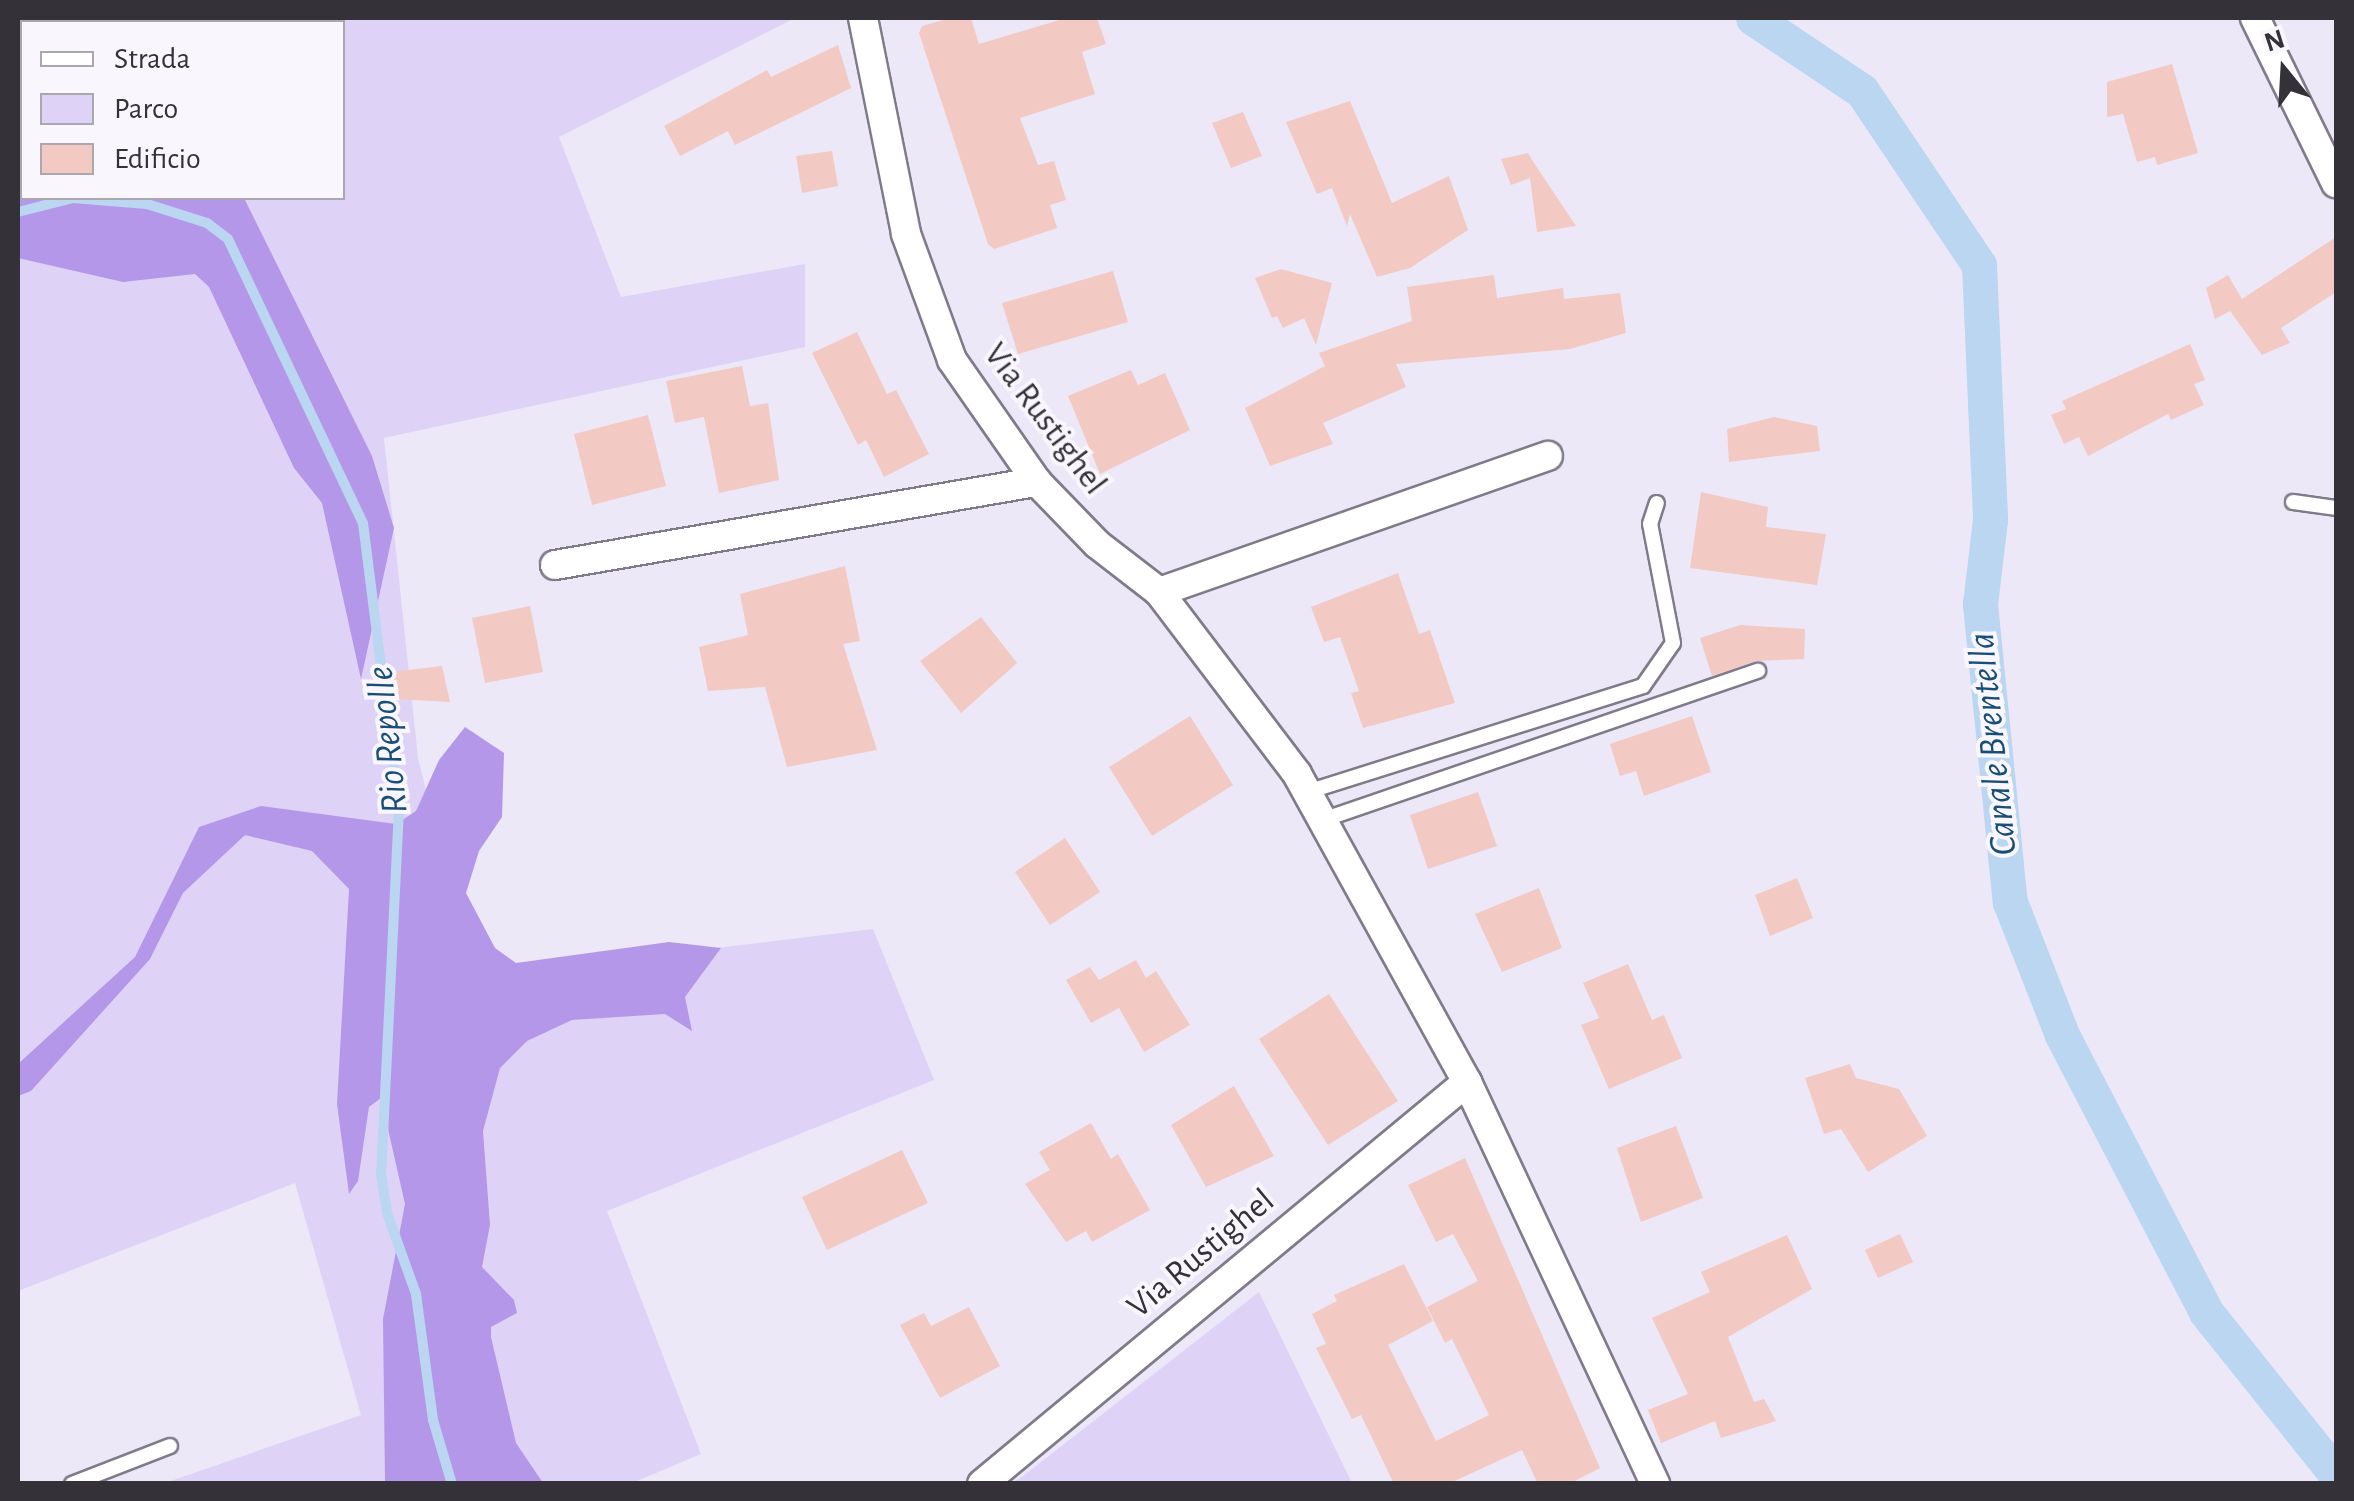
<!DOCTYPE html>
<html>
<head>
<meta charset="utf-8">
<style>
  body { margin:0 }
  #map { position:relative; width:2354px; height:1501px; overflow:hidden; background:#ece8f8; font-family:"Alegreya Sans",sans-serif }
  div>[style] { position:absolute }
  .green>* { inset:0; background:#ded3f6 }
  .forest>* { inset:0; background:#b597ea }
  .stream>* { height:10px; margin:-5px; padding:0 5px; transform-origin:5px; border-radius:5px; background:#bad6f1 }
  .canal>* { height:35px; margin:-17.5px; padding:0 17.5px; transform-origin:17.5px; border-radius:17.5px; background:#bad6f1 }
  .building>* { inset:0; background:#f3c9c3 }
  .roads { filter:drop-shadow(2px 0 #7f7b89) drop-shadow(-2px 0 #7f7b89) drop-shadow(0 2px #7f7b89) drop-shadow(0 -2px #7f7b89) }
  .lane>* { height:14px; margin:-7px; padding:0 7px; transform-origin:7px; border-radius:7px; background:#fff }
  .street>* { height:28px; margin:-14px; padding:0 14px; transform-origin:14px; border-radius:14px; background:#fff }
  span { translate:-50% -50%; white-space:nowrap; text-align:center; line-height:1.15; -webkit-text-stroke:8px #f9f7fd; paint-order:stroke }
  .street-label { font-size:35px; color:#343238 }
  .water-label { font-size:38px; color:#184e78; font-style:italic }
  .frame { position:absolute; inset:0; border:20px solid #343238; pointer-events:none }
  .legend { position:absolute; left:20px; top:20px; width:325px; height:180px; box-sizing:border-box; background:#f9f7fd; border:2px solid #aaa8ae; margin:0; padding:12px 18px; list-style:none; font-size:30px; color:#343238 }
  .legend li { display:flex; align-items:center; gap:20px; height:50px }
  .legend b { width:50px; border:2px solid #aaa8ae }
  .north { position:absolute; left:2234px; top:20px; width:100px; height:100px; -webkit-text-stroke:8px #f9f7fd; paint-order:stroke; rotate:342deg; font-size:28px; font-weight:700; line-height:40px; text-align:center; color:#343238 }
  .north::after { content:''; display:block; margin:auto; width:35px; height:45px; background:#343238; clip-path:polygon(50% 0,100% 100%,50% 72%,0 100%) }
</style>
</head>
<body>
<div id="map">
  <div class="green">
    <i style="clip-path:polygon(evenodd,18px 18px,795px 18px,559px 137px,621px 297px,805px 264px,805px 347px,384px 438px,418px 758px,472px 978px,873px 929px,934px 1080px,607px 1211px,701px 1454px,632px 1483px,165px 1483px,361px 1415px,295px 1183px,18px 1291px,18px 18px,22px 22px,342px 22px,342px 198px,22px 198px,22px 22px)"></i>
    <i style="clip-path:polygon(1259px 1292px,1352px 1483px,1013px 1483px,1023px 1476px)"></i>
  </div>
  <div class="forest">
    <i style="clip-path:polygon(18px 18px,204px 22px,22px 22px,22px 198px,244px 198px,372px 456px,394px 528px,361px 679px,322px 503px,294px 468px,209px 287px,195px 274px,123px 282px,18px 258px)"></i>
    <i style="clip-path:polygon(465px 727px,504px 753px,502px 817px,479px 851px,466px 893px,495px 948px,516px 963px,669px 942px,721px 948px,685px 997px,692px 1031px,665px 1014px,572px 1020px,527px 1041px,500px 1068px,483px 1131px,490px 1225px,482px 1267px,514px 1300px,517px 1313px,491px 1327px,491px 1337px,516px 1443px,543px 1483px,385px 1483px,383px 1319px,405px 1204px,381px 1098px,369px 1107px,358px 1181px,349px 1194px,337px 1104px,349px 889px,312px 851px,245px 835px,183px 893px,150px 959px,31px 1091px,18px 1096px,18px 1064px,135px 957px,199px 827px,261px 806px,396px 824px,416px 811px,439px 760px)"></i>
  </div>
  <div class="stream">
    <i style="left:18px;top:212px;width:57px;rotate:-14.3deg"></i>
    <i style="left:73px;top:198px;width:74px;rotate:4.6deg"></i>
    <i style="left:147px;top:204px;width:63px;rotate:17.6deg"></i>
    <i style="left:207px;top:223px;width:26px;rotate:37deg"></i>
    <i style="left:228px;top:239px;width:314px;rotate:64.6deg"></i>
    <i style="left:363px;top:523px;width:288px;rotate:82.8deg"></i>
    <i style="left:399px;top:809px;width:364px;rotate:92.8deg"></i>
    <i style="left:381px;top:1173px;width:40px;rotate:81.5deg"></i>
    <i style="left:387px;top:1213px;width:86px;rotate:70.3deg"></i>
    <i style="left:416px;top:1294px;width:127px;rotate:82.3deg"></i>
    <i style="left:433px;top:1420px;width:67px;rotate:73.5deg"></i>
  </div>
  <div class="canal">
    <i style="left:1753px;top:18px;width:131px;rotate:33.8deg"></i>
    <i style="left:1862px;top:91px;width:210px;rotate:56.1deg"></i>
    <i style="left:1979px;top:265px;width:255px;rotate:87.5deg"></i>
    <i style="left:1990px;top:520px;width:85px;rotate:96.8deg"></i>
    <i style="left:1980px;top:604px;width:300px;rotate:84.3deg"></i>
    <i style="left:2010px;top:902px;width:143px;rotate:68.6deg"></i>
    <i style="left:2062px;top:1035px;width:312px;rotate:62.5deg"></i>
    <i style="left:2206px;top:1312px;width:208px;rotate:51.3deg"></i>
  </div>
  <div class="building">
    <i style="clip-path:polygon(950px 18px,971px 18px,979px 44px,1066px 18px,1097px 18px,1106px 44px,1082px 52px,1095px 94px,1020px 118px,1038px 165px,1054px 161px,1066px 200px,1050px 205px,1057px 228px,994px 249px,988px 244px,919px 33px,922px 26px)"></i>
    <i style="clip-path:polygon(838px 45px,851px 88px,735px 145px,728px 131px,680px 156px,664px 126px,767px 70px,771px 77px)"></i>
    <i style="clip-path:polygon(2172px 64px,2198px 153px,2157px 165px,2155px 157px,2137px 162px,2123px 114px,2107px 117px,2107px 82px)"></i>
    <i style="clip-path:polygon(1350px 101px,1392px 203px,1449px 176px,1468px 230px,1410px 268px,1377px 277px,1350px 214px,1347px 226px,1332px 188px,1317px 194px,1286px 122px)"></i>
    <i style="clip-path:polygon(1243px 112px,1262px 156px,1231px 168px,1212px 123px)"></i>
    <i style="clip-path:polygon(832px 151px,838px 186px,802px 193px,796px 156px)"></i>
    <i style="clip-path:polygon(1528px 153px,1532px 160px,1576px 226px,1537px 232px,1530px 178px,1511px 185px,1501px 159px)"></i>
    <i style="clip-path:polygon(2336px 237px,2336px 292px,2281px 328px,2290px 343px,2262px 355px,2230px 311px,2215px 319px,2206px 288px,2228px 275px,2242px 299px)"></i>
    <i style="clip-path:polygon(1281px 269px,1332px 283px,1316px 345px,1304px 318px,1283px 328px,1277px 316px,1272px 318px,1255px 278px)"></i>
    <i style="clip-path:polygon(1113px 271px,1128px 322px,1018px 354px,1002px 303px)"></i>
    <i style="clip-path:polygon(1494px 275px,1497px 298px,1563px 288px,1564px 299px,1620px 293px,1626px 333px,1570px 349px,1396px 364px,1406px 387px,1323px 423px,1333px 444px,1270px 466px,1245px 408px,1325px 366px,1319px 353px,1412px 321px,1407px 287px)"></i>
    <i style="clip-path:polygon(857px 332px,887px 394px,896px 390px,929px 454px,884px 477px,866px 440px,858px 445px,812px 353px)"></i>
    <i style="clip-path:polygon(2190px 344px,2205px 380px,2194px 384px,2204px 405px,2171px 420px,2168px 414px,2088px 456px,2079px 437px,2064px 444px,2051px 415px,2066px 409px,2062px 401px)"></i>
    <i style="clip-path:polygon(742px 366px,750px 406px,768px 403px,779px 480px,719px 493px,704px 417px,675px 423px,666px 381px)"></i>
    <i style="clip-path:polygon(1131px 370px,1138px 385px,1165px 373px,1190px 430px,1100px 474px,1068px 396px)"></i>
    <i style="clip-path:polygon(648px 415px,666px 486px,592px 505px,574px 434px)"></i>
    <i style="clip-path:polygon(1774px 417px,1817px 426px,1820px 451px,1729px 462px,1727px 429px)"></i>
    <i style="clip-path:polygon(1701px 492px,1768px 507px,1766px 527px,1826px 534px,1817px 585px,1690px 568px)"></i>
    <i style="clip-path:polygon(845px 566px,860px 641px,843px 644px,877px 750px,787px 767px,765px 687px,708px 691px,699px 647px,748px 635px,740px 594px)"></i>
    <i style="clip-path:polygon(1398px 573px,1419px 634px,1430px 630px,1455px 703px,1363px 728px,1351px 693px,1359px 691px,1340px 637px,1324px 642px,1311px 607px)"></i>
    <i style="clip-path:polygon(530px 606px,543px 672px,485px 683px,472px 618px)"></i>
    <i style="clip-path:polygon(981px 617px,1017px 663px,961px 713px,920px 661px)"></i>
    <i style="clip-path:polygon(1740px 625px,1805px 629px,1804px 659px,1756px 661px,1712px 676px,1700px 638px)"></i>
    <i style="clip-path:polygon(442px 666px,450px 702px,395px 699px,391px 672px)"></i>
    <i style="clip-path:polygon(1190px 716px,1233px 785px,1152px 836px,1109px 767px)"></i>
    <i style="clip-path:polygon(1692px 716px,1711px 772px,1644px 796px,1636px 771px,1620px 776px,1610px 744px)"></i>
    <i style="clip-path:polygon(1478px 792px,1497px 846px,1428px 869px,1410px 815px)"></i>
    <i style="clip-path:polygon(1065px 838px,1100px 892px,1050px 925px,1015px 872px)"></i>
    <i style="clip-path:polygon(1797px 878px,1813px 918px,1770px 936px,1755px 895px)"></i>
    <i style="clip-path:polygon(1539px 888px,1562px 948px,1502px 972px,1475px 914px)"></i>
    <i style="clip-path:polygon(1136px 960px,1146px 978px,1156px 971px,1190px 1025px,1144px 1052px,1119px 1008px,1091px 1023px,1066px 980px,1090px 967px,1099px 980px)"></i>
    <i style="clip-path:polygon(1628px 964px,1652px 1020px,1664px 1015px,1682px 1058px,1609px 1089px,1581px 1025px,1599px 1018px,1583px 983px)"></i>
    <i style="clip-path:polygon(1329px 994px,1398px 1101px,1328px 1145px,1259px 1039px)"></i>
    <i style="clip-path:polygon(1850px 1064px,1856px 1078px,1899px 1089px,1927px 1136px,1868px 1172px,1841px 1129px,1824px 1134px,1805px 1078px)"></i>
    <i style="clip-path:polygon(1234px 1086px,1274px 1156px,1206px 1187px,1171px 1125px)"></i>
    <i style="clip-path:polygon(1091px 1123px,1111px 1159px,1118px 1154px,1150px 1210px,1092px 1242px,1086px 1231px,1066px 1242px,1025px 1184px,1050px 1170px,1039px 1152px)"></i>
    <i style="clip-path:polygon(1676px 1126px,1703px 1198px,1641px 1222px,1617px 1148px)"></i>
    <i style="clip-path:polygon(902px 1150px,928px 1203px,827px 1250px,802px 1197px)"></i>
    <i style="clip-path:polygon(1465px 1158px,1600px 1468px,1569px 1484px,1538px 1484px,1522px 1450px,1448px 1484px,1394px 1484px,1361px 1415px,1352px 1419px,1316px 1348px,1326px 1344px,1312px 1314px,1337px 1301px,1334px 1295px,1404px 1264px,1433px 1321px,1388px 1345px,1436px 1441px,1489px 1415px,1452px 1339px,1445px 1343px,1427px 1307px,1478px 1281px,1453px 1234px,1436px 1242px,1408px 1185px)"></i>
    <i style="clip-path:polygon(1900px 1234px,1913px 1262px,1878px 1278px,1865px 1250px)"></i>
    <i style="clip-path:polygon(1787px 1235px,1812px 1289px,1728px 1337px,1754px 1402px,1764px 1399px,1776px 1421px,1721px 1438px,1715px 1421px,1661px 1443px,1648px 1410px,1688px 1394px,1652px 1318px,1710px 1292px,1701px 1272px)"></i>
    <i style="clip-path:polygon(969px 1307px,1000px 1366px,940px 1398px,900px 1325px,924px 1313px,931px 1326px)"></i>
  </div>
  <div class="roads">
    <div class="lane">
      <i style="left:2293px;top:502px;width:43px;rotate:7.9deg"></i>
      <i style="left:1307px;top:792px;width:352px;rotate:-17.5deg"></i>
      <i style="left:1643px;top:686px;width:52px;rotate:-55.1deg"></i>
      <i style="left:1673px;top:643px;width:121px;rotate:-100.9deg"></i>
      <i style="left:1650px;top:524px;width:22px;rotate:-72deg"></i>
      <i style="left:1322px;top:820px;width:461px;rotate:-18.9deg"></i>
      <i style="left:72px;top:1484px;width:105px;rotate:-21.2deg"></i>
    </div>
    <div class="street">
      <i style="left:863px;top:18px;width:220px;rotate:78.7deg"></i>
      <i style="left:906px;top:234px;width:134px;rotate:69.9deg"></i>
      <i style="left:952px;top:360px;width:149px;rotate:55.1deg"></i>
      <i style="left:1037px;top:482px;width:86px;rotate:45.9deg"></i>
      <i style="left:1097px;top:544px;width:78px;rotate:37.7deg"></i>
      <i style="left:1159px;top:592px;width:228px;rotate:52.8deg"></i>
      <i style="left:1297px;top:774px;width:352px;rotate:61.1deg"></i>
      <i style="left:1467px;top:1082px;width:444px;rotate:64.9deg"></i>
      <i style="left:2255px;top:18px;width:184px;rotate:63.9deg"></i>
      <i style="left:555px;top:565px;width:489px;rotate:-9.8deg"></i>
      <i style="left:1159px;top:592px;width:412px;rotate:-19.3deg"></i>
      <i style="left:982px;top:1484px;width:630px;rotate:-39.65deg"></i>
    </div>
  </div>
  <div class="street-label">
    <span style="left:1045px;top:419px;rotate:53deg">Via Rustighel</span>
    <span style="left:1201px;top:1254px;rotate:-40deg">Via Rustighel</span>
  </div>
  <div class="water-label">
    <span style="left:389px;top:740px;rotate:-96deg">Rio Repolle</span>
    <span style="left:1994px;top:744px;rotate:-96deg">Canale Brentella</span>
  </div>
  <div class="frame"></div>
  <ul class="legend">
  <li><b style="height:12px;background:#fff"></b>Strada</li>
  <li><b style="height:28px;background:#ded3f6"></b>Parco</li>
  <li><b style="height:28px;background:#f3c9c3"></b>Edificio</li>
  </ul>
  <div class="north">N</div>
</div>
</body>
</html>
